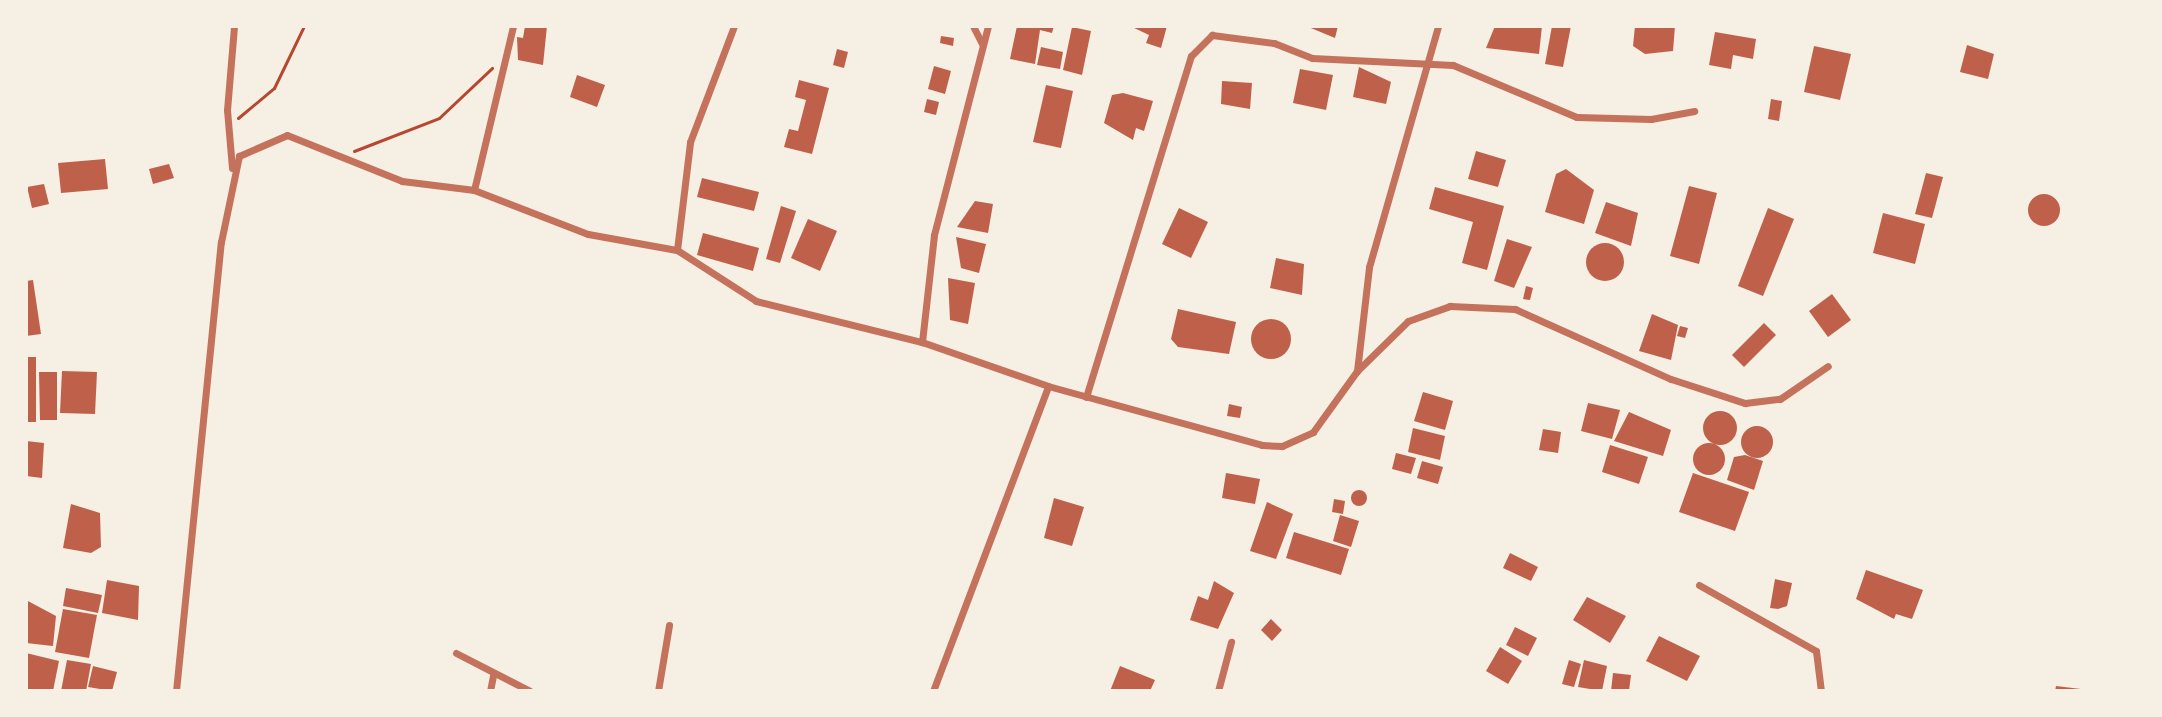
<!DOCTYPE html>
<html>
<head>
<meta charset="utf-8">
<style>
  body { margin:0 }
  #map { position:relative; width:2162px; height:717px; overflow:hidden; background:#f6efe4; font-family:Inter,sans-serif }
  div>[style] { position:absolute }
  .building>* { inset:0; background:#bf614a }
  .round { border-radius:50% }
  .path>* { height:3px; margin:-1.5px; padding:0 1.5px; transform-origin:1.5px; border-radius:1.5px; background:#b5482f }
  .minor>* { height:7px; margin:-3.5px; padding:0 3.5px; transform-origin:3.5px; border-radius:3.5px; background:#c5725c }
  span { translate:-50% -50%; white-space:nowrap; text-align:center; line-height:1.15; -webkit-text-stroke:8px #f6efe4; paint-order:stroke }
  .frame { position:absolute; inset:0; border:28px solid #f6efe4; pointer-events:none }
</style>
</head>
<body>
<div id="map">
  <div class="building">
    <i style="clip-path:polygon(525px 26px,547px 26px,543px 65px,518px 60px,517px 37px,523px 38px)"></i>
    <i style="clip-path:polygon(1017px 26px,1054px 26px,1052px 33px,1040px 30px,1035px 64px,1010px 59px)"></i>
    <i style="clip-path:polygon(1130px 26px,1167px 26px,1161px 48px,1146px 43px,1149px 35px)"></i>
    <i style="clip-path:polygon(1306px 26px,1338px 26px,1335px 38px)"></i>
    <i style="clip-path:polygon(1495px 26px,1542px 26px,1539px 54px,1486px 48px)"></i>
    <i style="clip-path:polygon(1552px 26px,1571px 26px,1563px 67px,1545px 64px)"></i>
    <i style="clip-path:polygon(1635px 26px,1675px 26px,1673px 51px,1645px 54px,1633px 46px)"></i>
    <i style="clip-path:polygon(1072px 27px,1091px 31px,1082px 75px,1063px 70px)"></i>
    <i style="clip-path:polygon(1715px 32px,1756px 39px,1753px 59px,1733px 55px,1731px 69px,1709px 65px)"></i>
    <i style="clip-path:polygon(941px 36px,954px 38px,953px 46px,940px 43px)"></i>
    <i style="clip-path:polygon(1967px 45px,1994px 54px,1988px 79px,1960px 72px)"></i>
    <i style="clip-path:polygon(1814px 46px,1851px 54px,1840px 100px,1804px 92px)"></i>
    <i style="clip-path:polygon(1041px 47px,1063px 52px,1060px 69px,1037px 65px)"></i>
    <i style="clip-path:polygon(837px 49px,848px 52px,844px 68px,833px 65px)"></i>
    <i style="clip-path:polygon(934px 66px,951px 71px,945px 94px,928px 89px)"></i>
    <i style="clip-path:polygon(1359px 67px,1391px 82px,1386px 104px,1353px 97px)"></i>
    <i style="clip-path:polygon(1300px 69px,1333px 75px,1326px 110px,1293px 103px)"></i>
    <i style="clip-path:polygon(577px 75px,605px 85px,597px 107px,570px 97px)"></i>
    <i style="clip-path:polygon(799px 80px,829px 88px,812px 154px,784px 147px,789px 129px,798px 131px,806px 100px,795px 97px)"></i>
    <i style="clip-path:polygon(1222px 81px,1252px 83px,1250px 109px,1221px 104px)"></i>
    <i style="clip-path:polygon(1046px 85px,1073px 91px,1061px 148px,1033px 142px)"></i>
    <i style="clip-path:polygon(1123px 93px,1153px 101px,1144px 131px,1136px 128px,1133px 140px,1104px 123px,1112px 95px)"></i>
    <i style="clip-path:polygon(927px 99px,939px 102px,936px 115px,924px 112px)"></i>
    <i style="clip-path:polygon(1771px 99px,1782px 101px,1779px 121px,1768px 119px)"></i>
    <i style="clip-path:polygon(1476px 151px,1506px 160px,1498px 187px,1468px 179px)"></i>
    <i style="clip-path:polygon(105px 159px,108px 189px,61px 193px,58px 163px)"></i>
    <i style="clip-path:polygon(169px 164px,174px 178px,153px 184px,149px 169px)"></i>
    <i style="clip-path:polygon(1566px 169px,1594px 190px,1584px 224px,1545px 212px,1556px 174px)"></i>
    <i style="clip-path:polygon(1926px 173px,1943px 177px,1932px 218px,1915px 214px)"></i>
    <i style="clip-path:polygon(702px 178px,759px 192px,754px 211px,697px 197px)"></i>
    <i style="clip-path:polygon(44px 184px,49px 204px,32px 208px,27px 187px)"></i>
    <i style="clip-path:polygon(1689px 186px,1717px 193px,1699px 264px,1670px 256px)"></i>
    <i style="clip-path:polygon(1435px 187px,1504px 206px,1487px 270px,1462px 263px,1473px 222px,1429px 209px)"></i>
    <i class="round" style="left:2028px;top:194px;width:32px;height:32px"></i>
    <i style="clip-path:polygon(975px 201px,993px 204px,988px 233px,957px 227px)"></i>
    <i style="clip-path:polygon(1606px 202px,1638px 213px,1631px 246px,1595px 233px)"></i>
    <i style="clip-path:polygon(781px 206px,796px 211px,780px 263px,766px 259px)"></i>
    <i style="clip-path:polygon(1179px 208px,1208px 222px,1191px 258px,1162px 244px)"></i>
    <i style="clip-path:polygon(1768px 208px,1794px 219px,1763px 296px,1738px 286px)"></i>
    <i style="clip-path:polygon(1883px 213px,1925px 224px,1915px 264px,1873px 253px)"></i>
    <i style="clip-path:polygon(808px 219px,837px 231px,820px 271px,791px 258px)"></i>
    <i style="clip-path:polygon(703px 233px,759px 248px,753px 271px,697px 255px)"></i>
    <i style="clip-path:polygon(956px 237px,986px 244px,979px 273px,961px 268px)"></i>
    <i style="clip-path:polygon(1507px 239px,1532px 247px,1514px 288px,1494px 281px)"></i>
    <i class="round" style="left:1586px;top:243px;width:38px;height:38px"></i>
    <i style="clip-path:polygon(1276px 258px,1304px 264px,1302px 295px,1270px 288px)"></i>
    <i style="clip-path:polygon(948px 278px,975px 283px,968px 324px,950px 320px)"></i>
    <i style="clip-path:polygon(33px 280px,41px 334px,26px 336px,26px 281px)"></i>
    <i style="clip-path:polygon(1526px 286px,1533px 288px,1530px 300px,1523px 299px)"></i>
    <i style="clip-path:polygon(1832px 294px,1851px 320px,1828px 337px,1809px 311px)"></i>
    <i style="clip-path:polygon(1178px 309px,1236px 322px,1229px 354px,1178px 347px,1171px 339px)"></i>
    <i style="clip-path:polygon(1652px 314px,1678px 325px,1671px 360px,1639px 351px)"></i>
    <i class="round" style="left:1251px;top:319px;width:40px;height:40px"></i>
    <i style="clip-path:polygon(1764px 323px,1776px 335px,1744px 367px,1732px 355px)"></i>
    <i style="clip-path:polygon(1680px 326px,1688px 328px,1685px 338px,1677px 336px)"></i>
    <i style="clip-path:polygon(26px 357px,36px 357px,36px 422px,26px 422px)"></i>
    <i style="clip-path:polygon(62px 371px,97px 372px,95px 414px,60px 413px)"></i>
    <i style="clip-path:polygon(39px 372px,57px 372px,57px 420px,40px 420px)"></i>
    <i style="clip-path:polygon(1423px 392px,1453px 401px,1445px 430px,1414px 421px)"></i>
    <i style="clip-path:polygon(1588px 403px,1620px 410px,1612px 439px,1581px 431px)"></i>
    <i style="clip-path:polygon(1229px 404px,1242px 407px,1240px 418px,1227px 416px)"></i>
    <i class="round" style="left:1703px;top:411px;width:34px;height:34px"></i>
    <i style="clip-path:polygon(1629px 412px,1671px 430px,1663px 456px,1614px 441px)"></i>
    <i class="round" style="left:1741px;top:426px;width:32px;height:32px"></i>
    <i style="clip-path:polygon(1413px 428px,1445px 436px,1440px 460px,1408px 452px)"></i>
    <i style="clip-path:polygon(1543px 429px,1561px 432px,1558px 453px,1539px 450px)"></i>
    <i style="clip-path:polygon(26px 441px,44px 443px,42px 478px,26px 476px)"></i>
    <i class="round" style="left:1693px;top:443px;width:32px;height:32px"></i>
    <i style="clip-path:polygon(1610px 445px,1648px 457px,1639px 484px,1602px 472px)"></i>
    <i style="clip-path:polygon(1396px 453px,1416px 458px,1411px 474px,1392px 469px)"></i>
    <i style="clip-path:polygon(1745px 455px,1763px 461px,1754px 490px,1727px 480px,1734px 457px)"></i>
    <i style="clip-path:polygon(1422px 461px,1443px 467px,1438px 484px,1417px 478px)"></i>
    <i style="clip-path:polygon(1226px 473px,1260px 479px,1255px 504px,1222px 498px)"></i>
    <i style="clip-path:polygon(1693px 473px,1749px 492px,1735px 531px,1679px 512px)"></i>
    <i class="round" style="left:1351px;top:490px;width:16px;height:16px"></i>
    <i style="clip-path:polygon(1054px 498px,1084px 507px,1072px 546px,1044px 538px)"></i>
    <i style="clip-path:polygon(1334px 499px,1345px 501px,1343px 514px,1332px 512px)"></i>
    <i style="clip-path:polygon(1267px 502px,1293px 514px,1276px 559px,1250px 551px)"></i>
    <i style="clip-path:polygon(71px 504px,100px 513px,101px 547px,91px 553px,63px 548px)"></i>
    <i style="clip-path:polygon(1340px 515px,1359px 521px,1351px 547px,1333px 541px)"></i>
    <i style="clip-path:polygon(1294px 532px,1349px 549px,1341px 575px,1286px 558px)"></i>
    <i style="clip-path:polygon(1510px 553px,1538px 567px,1531px 581px,1503px 568px)"></i>
    <i style="clip-path:polygon(1866px 570px,1923px 590px,1912px 619px,1896px 614px,1894px 619px,1856px 599px)"></i>
    <i style="clip-path:polygon(1775px 579px,1792px 583px,1787px 606px,1778px 609px,1770px 608px)"></i>
    <i style="clip-path:polygon(107px 580px,139px 586px,138px 620px,102px 613px)"></i>
    <i style="clip-path:polygon(1214px 581px,1234px 593px,1218px 629px,1190px 620px,1198px 596px,1208px 600px)"></i>
    <i style="clip-path:polygon(66px 588px,102px 595px,98px 613px,63px 606px)"></i>
    <i style="clip-path:polygon(1587px 597px,1626px 616px,1610px 643px,1573px 620px)"></i>
    <i style="clip-path:polygon(26px 600px,56px 616px,53px 646px,26px 643px)"></i>
    <i style="clip-path:polygon(63px 609px,97px 615px,89px 658px,55px 652px)"></i>
    <i style="clip-path:polygon(1271px 619px,1282px 630px,1272px 641px,1261px 630px)"></i>
    <i style="clip-path:polygon(1515px 627px,1537px 638px,1528px 656px,1506px 645px)"></i>
    <i style="clip-path:polygon(1659px 636px,1700px 656px,1687px 681px,1646px 661px)"></i>
    <i style="clip-path:polygon(1500px 647px,1522px 661px,1508px 684px,1486px 671px)"></i>
    <i style="clip-path:polygon(26px 653px,59px 661px,53px 691px,26px 690px)"></i>
    <i style="clip-path:polygon(67px 660px,91px 664px,86px 691px,61px 691px)"></i>
    <i style="clip-path:polygon(1569px 660px,1581px 664px,1574px 687px,1562px 684px)"></i>
    <i style="clip-path:polygon(1584px 660px,1607px 666px,1602px 691px,1578px 687px)"></i>
    <i style="clip-path:polygon(93px 666px,117px 672px,112px 691px,88px 687px)"></i>
    <i style="clip-path:polygon(1120px 666px,1155px 680px,1150px 691px,1110px 691px)"></i>
    <i style="clip-path:polygon(1613px 673px,1631px 675px,1629px 691px,1611px 691px)"></i>
    <i style="clip-path:polygon(2056px 686px,2081px 689px,2081px 691px,2055px 691px)"></i>
  </div>
  <div class="path">
    <i style="left:238px;top:118px;width:47px;rotate:-39.8deg"></i>
    <i style="left:274px;top:88px;width:69px;rotate:-64.2deg"></i>
    <i style="left:354px;top:151px;width:91px;rotate:-21.2deg"></i>
    <i style="left:439px;top:118px;width:73px;rotate:-43.3deg"></i>
  </div>
  <div class="minor">
    <i style="left:973px;top:26px;width:20px;rotate:63deg"></i>
    <i style="left:988px;top:26px;width:216px;rotate:104.5deg"></i>
    <i style="left:934px;top:235px;width:108px;rotate:96.4deg"></i>
    <i style="left:922px;top:342px;width:133px;rotate:19.2deg"></i>
    <i style="left:1048px;top:386px;width:222px;rotate:15.4deg"></i>
    <i style="left:1262px;top:445px;width:20px;rotate:3deg"></i>
    <i style="left:1282px;top:446px;width:34px;rotate:-24deg"></i>
    <i style="left:1313px;top:432px;width:75px;rotate:-54.2deg"></i>
    <i style="left:1357px;top:371px;width:71px;rotate:-44.4deg"></i>
    <i style="left:1408px;top:321px;width:45px;rotate:-19.7deg"></i>
    <i style="left:1450px;top:306px;width:65px;rotate:2.6deg"></i>
    <i style="left:1515px;top:309px;width:171px;rotate:24.2deg"></i>
    <i style="left:1671px;top:379px;width:78px;rotate:18deg"></i>
    <i style="left:1745px;top:403px;width:35px;rotate:-7deg"></i>
    <i style="left:1780px;top:399px;width:58px;rotate:-34.5deg"></i>
    <i style="left:232px;top:168px;width:58px;rotate:-94.9deg"></i>
    <i style="left:227px;top:110px;width:84px;rotate:-85.2deg"></i>
    <i style="left:474px;top:190px;width:122px;rotate:21.1deg"></i>
    <i style="left:588px;top:234px;width:90px;rotate:10.2deg"></i>
    <i style="left:677px;top:250px;width:109px;rotate:-83.1deg"></i>
    <i style="left:690px;top:142px;width:124px;rotate:-69.2deg"></i>
    <i style="left:677px;top:250px;width:94px;rotate:32.8deg"></i>
    <i style="left:756px;top:301px;width:171px;rotate:13.9deg"></i>
    <i style="left:1357px;top:371px;width:105px;rotate:-83.4deg"></i>
    <i style="left:1369px;top:267px;width:251px;rotate:-74deg"></i>
    <i style="left:1086px;top:397px;width:357px;rotate:-72.9deg"></i>
    <i style="left:1191px;top:56px;width:30px;rotate:-45deg"></i>
    <i style="left:1212px;top:35px;width:63px;rotate:7.4deg"></i>
    <i style="left:1274px;top:43px;width:41px;rotate:21.5deg"></i>
    <i style="left:1312px;top:58px;width:141px;rotate:2.8deg"></i>
    <i style="left:1453px;top:65px;width:134px;rotate:22.8deg"></i>
    <i style="left:1577px;top:117px;width:74px;rotate:1.5deg"></i>
    <i style="left:1651px;top:119px;width:44px;rotate:-10.5deg"></i>
    <i style="left:1699px;top:585px;width:134px;rotate:29.4deg"></i>
    <i style="left:1816px;top:651px;width:40px;rotate:82.9deg"></i>
    <i style="left:456px;top:653px;width:83px;rotate:27.2deg"></i>
    <i style="left:176px;top:691px;width:451px;rotate:-84.3deg"></i>
    <i style="left:221px;top:242px;width:88px;rotate:-78.2deg"></i>
    <i style="left:239px;top:156px;width:52px;rotate:-23.6deg"></i>
    <i style="left:287px;top:135px;width:124px;rotate:21.8deg"></i>
    <i style="left:402px;top:181px;width:73px;rotate:7.1deg"></i>
    <i style="left:474px;top:190px;width:169px;rotate:-76.6deg"></i>
    <i style="left:490px;top:691px;width:16px;rotate:-79deg"></i>
    <i style="left:658px;top:691px;width:67px;rotate:-80.5deg"></i>
    <i style="left:933px;top:691px;width:326px;rotate:-69.3deg"></i>
    <i style="left:1218px;top:691px;width:51px;rotate:-75.1deg"></i>
  </div>
  <div class="frame"></div>
</div>
</body>
</html>
